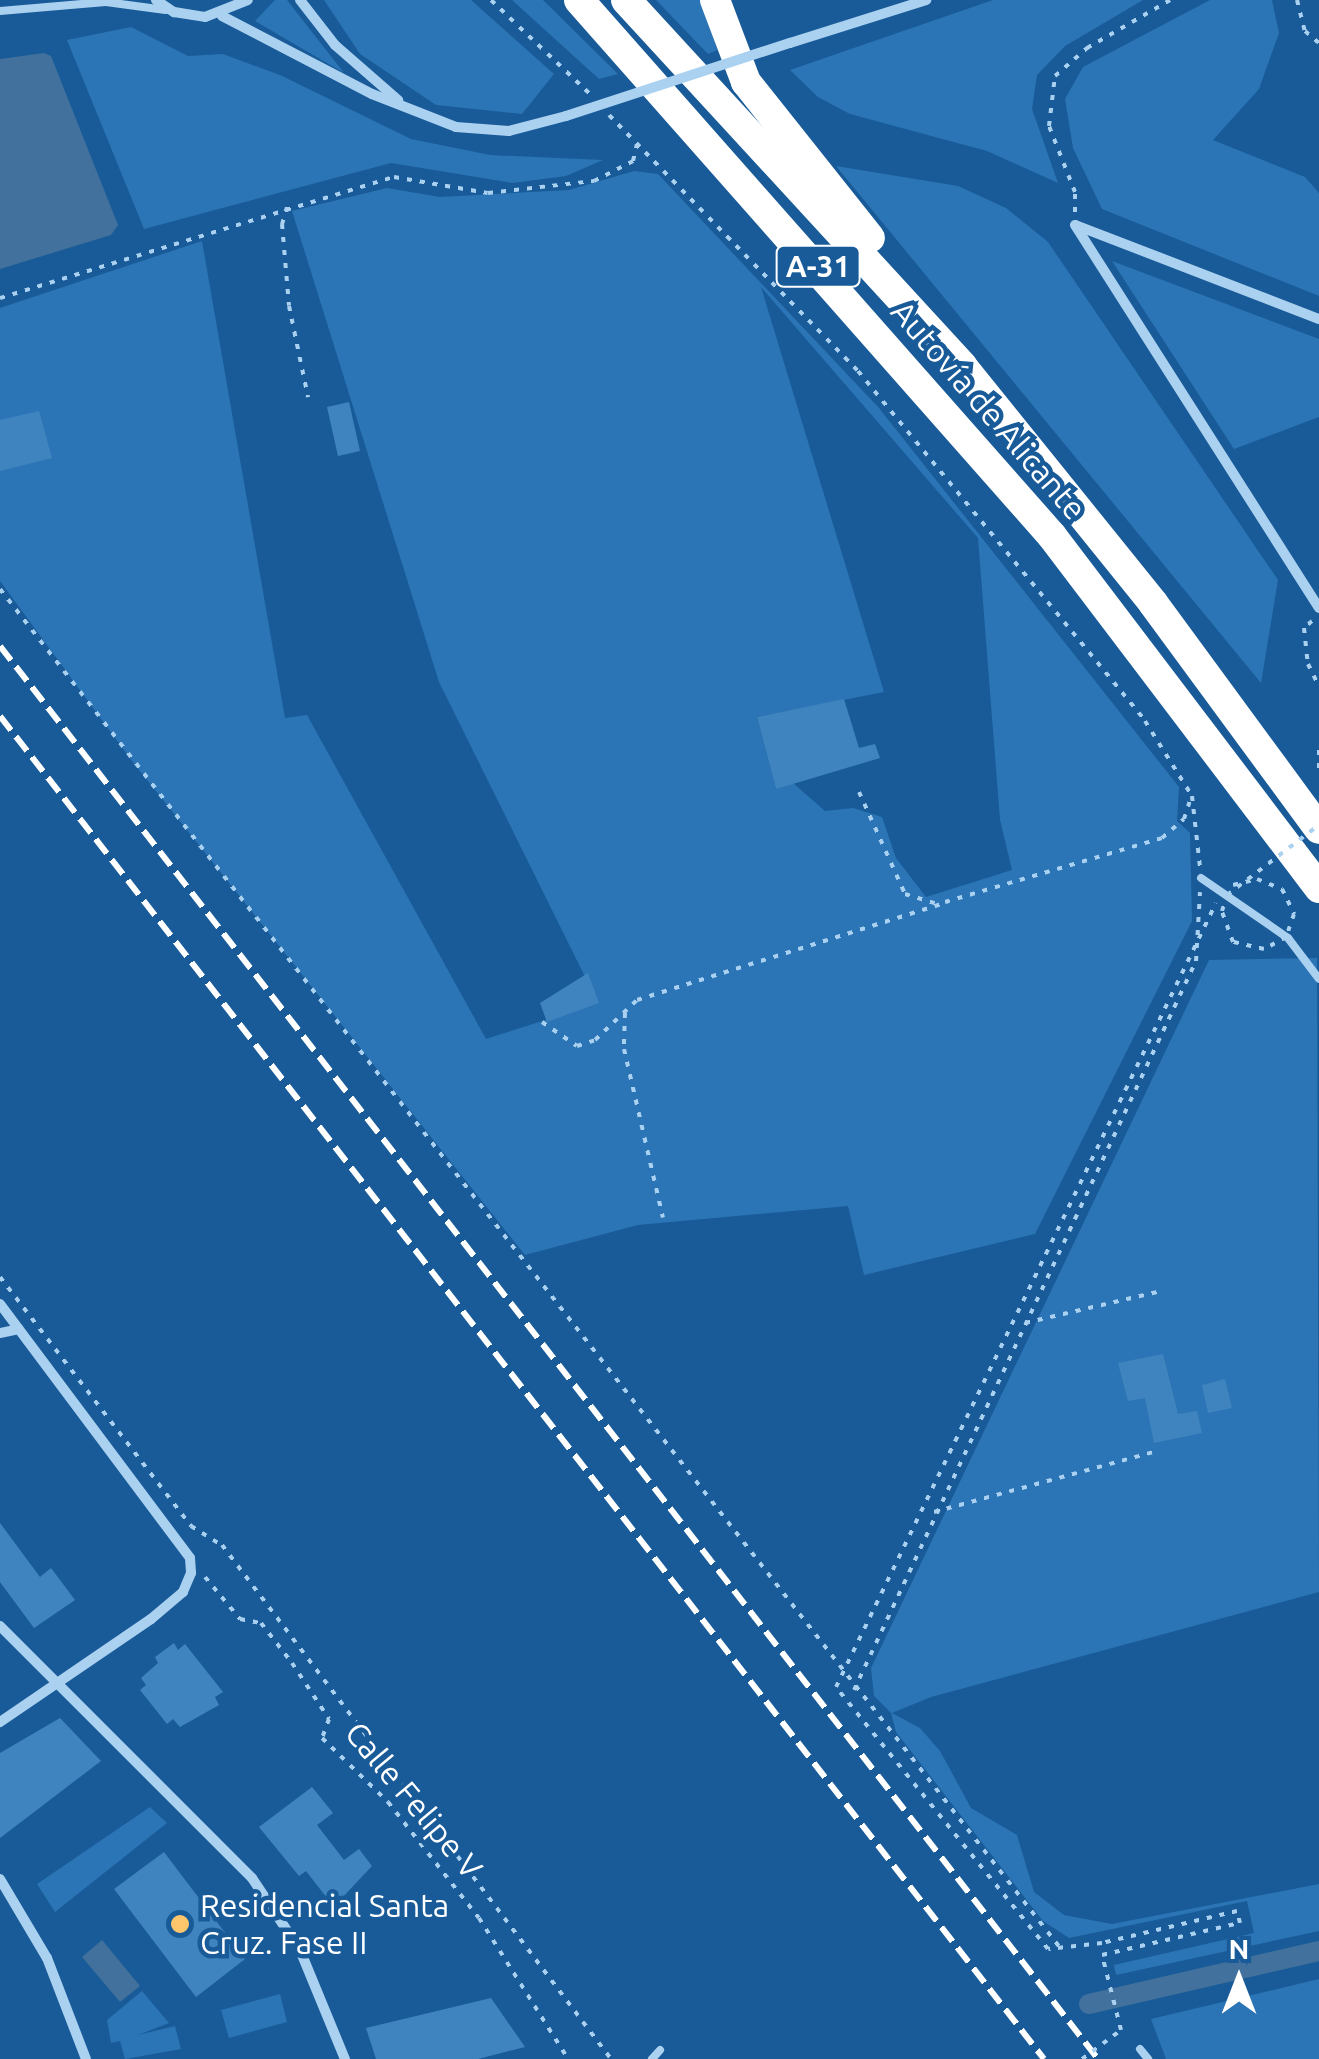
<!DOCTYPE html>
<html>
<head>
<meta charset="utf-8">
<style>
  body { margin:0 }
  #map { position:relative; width:1319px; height:2059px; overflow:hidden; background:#185b98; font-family:Ubuntu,sans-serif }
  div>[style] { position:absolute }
  .green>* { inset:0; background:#2b75b6 }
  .water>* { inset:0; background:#41719c }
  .canal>* { height:20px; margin:-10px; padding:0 10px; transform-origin:10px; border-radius:10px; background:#41719c }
  .building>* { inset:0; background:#4084bf }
  .path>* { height:4px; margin-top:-2px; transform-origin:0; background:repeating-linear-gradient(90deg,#abd1f1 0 5px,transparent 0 13px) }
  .service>* { height:8px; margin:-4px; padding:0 4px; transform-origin:4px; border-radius:4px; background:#abd1f1 }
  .minor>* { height:10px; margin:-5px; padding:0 5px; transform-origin:5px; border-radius:5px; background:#abd1f1 }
  .motorway>* { height:30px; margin:-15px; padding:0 15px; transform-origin:15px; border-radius:15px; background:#fff }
  .rail>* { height:6px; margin-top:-3px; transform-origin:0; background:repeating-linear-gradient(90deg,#fff 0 18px,transparent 0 26px) }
  .path-bridge>* { height:4px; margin-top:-2px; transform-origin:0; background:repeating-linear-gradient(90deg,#abd1f1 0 5px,transparent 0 13px) }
  .minor-bridge>* { height:10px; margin:-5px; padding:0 5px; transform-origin:5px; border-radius:5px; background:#abd1f1 }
  .dots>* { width:28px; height:28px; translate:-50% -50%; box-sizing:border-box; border:5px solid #185b98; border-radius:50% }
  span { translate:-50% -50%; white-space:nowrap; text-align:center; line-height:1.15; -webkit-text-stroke:9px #185b98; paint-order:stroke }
  .shield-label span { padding:2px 8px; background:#185b98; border:2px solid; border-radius:8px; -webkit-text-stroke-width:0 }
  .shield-label { font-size:30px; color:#fff; font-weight:700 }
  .street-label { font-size:32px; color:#fff }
  .poi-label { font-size:32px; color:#fff }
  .left { translate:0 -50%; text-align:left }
  .north { position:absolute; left:1189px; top:1929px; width:100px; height:100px; -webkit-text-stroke:8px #185b98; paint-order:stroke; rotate:0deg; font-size:28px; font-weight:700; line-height:40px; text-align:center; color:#fff }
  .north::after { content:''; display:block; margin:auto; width:35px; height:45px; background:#fff; clip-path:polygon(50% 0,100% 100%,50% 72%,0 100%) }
</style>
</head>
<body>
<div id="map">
  <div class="green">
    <i style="clip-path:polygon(275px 0,287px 0,344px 73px,255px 21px)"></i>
    <i style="clip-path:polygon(324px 0,471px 0,554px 74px,522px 114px,436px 105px,360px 54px)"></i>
    <i style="clip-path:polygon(512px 0,543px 0,618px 74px,599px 79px)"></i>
    <i style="clip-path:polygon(656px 0,703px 0,717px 50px,708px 54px)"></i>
    <i style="clip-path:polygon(993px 0,1143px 0,1065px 46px,1037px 75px,1032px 109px,1058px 183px,987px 151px,850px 114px,818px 97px,790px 70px)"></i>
    <i style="clip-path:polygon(1210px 0,1272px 0,1279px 33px,1259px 89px,1213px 140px,1305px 177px,1319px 193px,1319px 296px,1102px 209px,1073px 148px,1065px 99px,1083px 67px)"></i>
    <i style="clip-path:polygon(131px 27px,188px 56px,223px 54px,280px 75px,411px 139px,490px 155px,603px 160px,566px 176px,513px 183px,391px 163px,144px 229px,67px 40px)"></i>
    <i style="clip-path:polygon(836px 166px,958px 186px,1006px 208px,1048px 242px,1278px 580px,1261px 683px)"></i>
    <i style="clip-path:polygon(evenodd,634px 171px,658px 174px,879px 408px,1179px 787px,1177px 821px,1190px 833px,1192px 921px,1035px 1234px,864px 1275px,848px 1206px,638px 1225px,525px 1255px,132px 761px,0 581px,0 308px,202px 241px,285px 718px,307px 715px,486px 1039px,598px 1003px,439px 682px,292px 211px,387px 188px,440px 197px,569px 190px,634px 171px,761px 287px,978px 538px,1000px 820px,1012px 870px,926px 897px,896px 858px,882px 817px,853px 808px,825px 811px,793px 783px,776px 789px,757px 717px,884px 692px,761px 287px)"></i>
    <i style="clip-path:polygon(1112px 261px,1319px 339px,1319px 417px,1234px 449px)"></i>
    <i style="clip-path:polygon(1317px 958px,1319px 1592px,931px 1697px,892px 1713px,920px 1728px,940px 1751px,971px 1808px,1017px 1835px,1034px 1892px,1064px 1915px,1112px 1924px,1319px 1884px,1319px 1931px,1116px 1975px,1114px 1965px,1254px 1933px,1247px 1901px,1069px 1938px,1043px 1921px,896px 1732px,891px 1713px,874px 1696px,871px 1668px,1209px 960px)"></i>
    <i style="clip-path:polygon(150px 1807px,167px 1823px,55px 1912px,37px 1884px)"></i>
    <i style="clip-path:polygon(1319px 1979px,1319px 2059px,1166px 2059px,1151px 2019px)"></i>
    <i style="clip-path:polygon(142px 1991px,169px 2023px,138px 2035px,175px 2026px,181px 2049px,125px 2059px,120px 2041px,111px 2043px,107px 2020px)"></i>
    <i style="clip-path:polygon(280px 1994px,287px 2022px,229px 2038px,221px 2010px)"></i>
  </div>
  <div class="water">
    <i style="clip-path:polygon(44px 53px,51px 56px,118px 225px,111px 235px,0 269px,0 59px)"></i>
    <i style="clip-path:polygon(102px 1940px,140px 1986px,120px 2002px,82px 1957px)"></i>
  </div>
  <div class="canal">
    <i style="left:1089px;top:2004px;width:236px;rotate:-13deg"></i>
  </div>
  <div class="building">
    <i style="clip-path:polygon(349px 402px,360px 451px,338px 456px,327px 407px)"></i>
    <i style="clip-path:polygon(39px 411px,52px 458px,0 471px,0 420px)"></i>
    <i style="clip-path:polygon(844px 699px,859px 748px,875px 744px,880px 758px,776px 789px,757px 717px)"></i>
    <i style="clip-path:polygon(588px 973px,599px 1003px,547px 1022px,540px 1003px)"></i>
    <i style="clip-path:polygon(1163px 1354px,1178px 1414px,1197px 1411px,1202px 1433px,1154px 1443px,1145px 1398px,1128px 1401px,1118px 1363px)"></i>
    <i style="clip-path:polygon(1225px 1379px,1232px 1408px,1208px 1413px,1202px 1385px)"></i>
    <i style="clip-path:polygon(0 1523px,40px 1577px,51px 1568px,75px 1600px,34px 1628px,0 1582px)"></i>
    <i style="clip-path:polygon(174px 1643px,178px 1650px,185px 1644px,223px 1692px,215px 1697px,219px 1705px,180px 1727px,173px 1719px,167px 1724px,140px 1690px,146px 1685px,141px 1678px,158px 1663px,155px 1657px)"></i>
    <i style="clip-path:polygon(60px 1718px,101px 1761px,0 1838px,0 1753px)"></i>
    <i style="clip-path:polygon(312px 1787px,333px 1813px,317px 1825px,344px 1860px,359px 1849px,372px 1866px,340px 1900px,334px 1892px,327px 1898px,306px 1871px,299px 1876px,259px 1827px)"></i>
    <i style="clip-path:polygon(164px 1852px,245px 1959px,196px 1997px,114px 1889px)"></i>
    <i style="clip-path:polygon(491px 1998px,525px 2047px,478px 2059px,376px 2059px,366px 2028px)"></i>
  </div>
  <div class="path">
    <i style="left:491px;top:0;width:135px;rotate:43.5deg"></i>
    <i style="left:1297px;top:0;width:32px;rotate:76deg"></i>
    <i style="left:1305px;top:31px;width:18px;rotate:41deg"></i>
    <i style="left:609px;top:115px;width:357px;rotate:45.8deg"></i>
    <i style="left:858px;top:371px;width:453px;rotate:50.6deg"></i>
    <i style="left:1145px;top:721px;width:89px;rotate:57.9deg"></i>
    <i style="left:1192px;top:796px;width:71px;rotate:83.6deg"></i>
    <i style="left:287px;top:207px;width:18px;rotate:106deg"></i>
    <i style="left:282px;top:224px;width:82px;rotate:85.1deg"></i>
    <i style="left:289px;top:306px;width:93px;rotate:78.2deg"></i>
    <i style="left:1075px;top:212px;width:20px;rotate:-90deg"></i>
    <i style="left:1075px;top:192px;width:71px;rotate:-111.5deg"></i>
    <i style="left:1049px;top:126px;width:50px;rotate:-83.2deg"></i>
    <i style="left:1055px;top:76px;width:43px;rotate:-41.2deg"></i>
    <i style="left:1087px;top:48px;width:96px;rotate:-30deg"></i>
    <i style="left:0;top:298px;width:412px;rotate:-17.1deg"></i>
    <i style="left:394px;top:177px;width:95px;rotate:9.7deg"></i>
    <i style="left:488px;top:193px;width:107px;rotate:-6.5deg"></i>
    <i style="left:594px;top:181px;width:44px;rotate:-27.1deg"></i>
    <i style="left:633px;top:161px;width:17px;rotate:-77deg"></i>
    <i style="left:0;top:589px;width:1725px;rotate:52.04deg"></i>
    <i style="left:1312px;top:621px;width:11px;rotate:139deg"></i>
    <i style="left:1304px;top:628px;width:36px;rotate:84deg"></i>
    <i style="left:1308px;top:664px;width:25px;rotate:64deg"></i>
    <i style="left:1319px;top:750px;width:20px;rotate:90deg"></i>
    <i style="left:859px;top:792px;width:112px;rotate:65.7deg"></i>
    <i style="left:905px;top:894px;width:31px;rotate:17deg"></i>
    <i style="left:1233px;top:885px;width:25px;rotate:-14deg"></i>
    <i style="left:945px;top:902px;width:226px;rotate:-16.4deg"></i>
    <i style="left:1162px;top:838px;width:29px;rotate:-41deg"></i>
    <i style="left:1184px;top:819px;width:20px;rotate:-72deg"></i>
    <i style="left:625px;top:1013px;width:36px;rotate:92deg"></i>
    <i style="left:624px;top:1049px;width:173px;rotate:77deg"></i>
    <i style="left:542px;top:1022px;width:42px;rotate:34.4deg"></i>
    <i style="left:577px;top:1046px;width:19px;rotate:-18deg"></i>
    <i style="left:595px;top:1040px;width:58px;rotate:-43.6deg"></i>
    <i style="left:637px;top:1000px;width:325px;rotate:-17.5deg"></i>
    <i style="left:0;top:1277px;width:314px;rotate:52.5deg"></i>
    <i style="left:191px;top:1526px;width:36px;rotate:32deg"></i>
    <i style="left:222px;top:1545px;width:645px;rotate:52.88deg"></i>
    <i style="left:1025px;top:1323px;width:140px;rotate:-13.2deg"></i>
    <i style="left:934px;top:1512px;width:228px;rotate:-15.3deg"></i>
    <i style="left:205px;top:1577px;width:55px;rotate:50.2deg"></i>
    <i style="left:240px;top:1619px;width:21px;rotate:11deg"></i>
    <i style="left:261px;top:1623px;width:51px;rotate:52.2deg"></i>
    <i style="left:292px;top:1663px;width:67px;rotate:56.5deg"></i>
    <i style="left:329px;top:1719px;width:20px;rotate:110deg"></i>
    <i style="left:322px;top:1738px;width:92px;rotate:44.1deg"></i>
    <i style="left:388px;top:1802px;width:147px;rotate:51.9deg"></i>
    <i style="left:479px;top:1918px;width:167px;rotate:57.7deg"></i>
    <i style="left:854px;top:1690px;width:805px;rotate:-64.87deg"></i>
    <i style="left:1196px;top:961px;width:69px;rotate:-86.7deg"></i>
    <i style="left:1121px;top:2030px;width:77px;rotate:-104.2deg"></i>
    <i style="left:1102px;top:1955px;width:142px;rotate:-13.1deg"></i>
    <i style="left:1240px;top:1923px;width:12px;rotate:-104deg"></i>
    <i style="left:1237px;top:1911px;width:139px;rotate:166.7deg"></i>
    <i style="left:1102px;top:1943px;width:54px;rotate:173.7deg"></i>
    <i style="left:1048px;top:1949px;width:337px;rotate:-129deg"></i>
    <i style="left:836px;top:1687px;width:871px;rotate:-64.14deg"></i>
  </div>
  <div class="service">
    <i style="left:0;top:11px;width:106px;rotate:-4.9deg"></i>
    <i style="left:106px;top:2px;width:60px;rotate:7.7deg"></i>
    <i style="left:1201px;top:878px;width:106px;rotate:34.6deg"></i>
    <i style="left:1288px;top:938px;width:51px;rotate:52.9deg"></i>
    <i style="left:1140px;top:2049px;width:13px;rotate:51deg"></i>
    <i style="left:652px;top:2059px;width:12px;rotate:-48deg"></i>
  </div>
  <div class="minor">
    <i style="left:156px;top:0;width:22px;rotate:34deg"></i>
    <i style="left:174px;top:12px;width:31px;rotate:9deg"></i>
    <i style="left:205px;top:17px;width:46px;rotate:-21.6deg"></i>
    <i style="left:300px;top:0;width:57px;rotate:52.1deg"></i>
    <i style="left:335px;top:45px;width:84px;rotate:41.1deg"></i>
    <i style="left:222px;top:16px;width:169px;rotate:27.5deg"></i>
    <i style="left:372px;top:94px;width:90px;rotate:21.4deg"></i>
    <i style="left:456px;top:127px;width:53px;rotate:4.3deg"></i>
    <i style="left:509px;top:131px;width:59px;rotate:-14.7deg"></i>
    <i style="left:790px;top:43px;width:143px;rotate:-17.5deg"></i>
    <i style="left:1319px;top:319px;width:261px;rotate:-158.9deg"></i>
    <i style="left:1075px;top:225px;width:454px;rotate:57.5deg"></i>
    <i style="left:0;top:1304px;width:317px;rotate:53.2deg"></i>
    <i style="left:190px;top:1558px;width:15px;rotate:86deg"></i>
    <i style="left:191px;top:1573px;width:21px;rotate:113deg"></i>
    <i style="left:183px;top:1592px;width:42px;rotate:139.8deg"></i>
    <i style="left:151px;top:1619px;width:183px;rotate:145.7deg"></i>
    <i style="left:0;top:1333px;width:19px;rotate:-12deg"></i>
    <i style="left:0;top:1626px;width:356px;rotate:45deg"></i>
    <i style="left:252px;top:1878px;width:87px;rotate:56.3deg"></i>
    <i style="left:300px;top:1950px;width:118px;rotate:67.6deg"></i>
    <i style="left:0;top:1879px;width:92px;rotate:59.3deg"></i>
    <i style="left:47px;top:1958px;width:108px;rotate:68.9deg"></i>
  </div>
  <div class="motorway">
    <i style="left:579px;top:0;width:715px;rotate:48.57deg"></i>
    <i style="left:1052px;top:536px;width:442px;rotate:52.8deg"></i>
    <i style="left:626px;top:0;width:497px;rotate:47.4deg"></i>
    <i style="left:962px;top:366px;width:304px;rotate:51.1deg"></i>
    <i style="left:1153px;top:603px;width:280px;rotate:53.7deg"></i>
    <i style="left:715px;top:0;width:88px;rotate:69.3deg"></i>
    <i style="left:746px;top:82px;width:199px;rotate:51.5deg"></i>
  </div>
  <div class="rail">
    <i style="left:0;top:646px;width:1789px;rotate:52.15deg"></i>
    <i style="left:0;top:716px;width:1701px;rotate:52.14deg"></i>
  </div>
  <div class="path-bridge">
    <i style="left:1257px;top:879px;width:27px;rotate:22deg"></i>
    <i style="left:1282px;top:889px;width:28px;rotate:64deg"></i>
    <i style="left:1294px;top:914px;width:24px;rotate:109deg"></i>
    <i style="left:1286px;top:937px;width:25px;rotate:151deg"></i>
    <i style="left:1264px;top:949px;width:32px;rotate:-167deg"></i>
    <i style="left:1233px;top:942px;width:33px;rotate:-110deg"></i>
    <i style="left:1222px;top:911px;width:17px;rotate:-73deg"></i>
    <i style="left:1227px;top:895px;width:116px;rotate:-37.3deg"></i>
    <i style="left:1082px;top:2059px;width:49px;rotate:-36.6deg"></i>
  </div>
  <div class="minor-bridge">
    <i style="left:566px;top:116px;width:236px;rotate:-18.1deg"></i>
  </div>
  <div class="dots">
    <i style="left:180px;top:1924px;background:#ffc76b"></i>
  </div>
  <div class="shield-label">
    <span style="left:818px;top:266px">A-31</span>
  </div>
  <div class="street-label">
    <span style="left:989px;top:410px;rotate:49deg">Autovía de Alicante</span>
    <span style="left:414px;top:1800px;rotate:50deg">Calle Felipe V</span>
  </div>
  <div class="poi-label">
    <span class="left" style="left:200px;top:1924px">Residencial Santa<br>Cruz. Fase II</span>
  </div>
  <div class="north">N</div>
</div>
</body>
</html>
